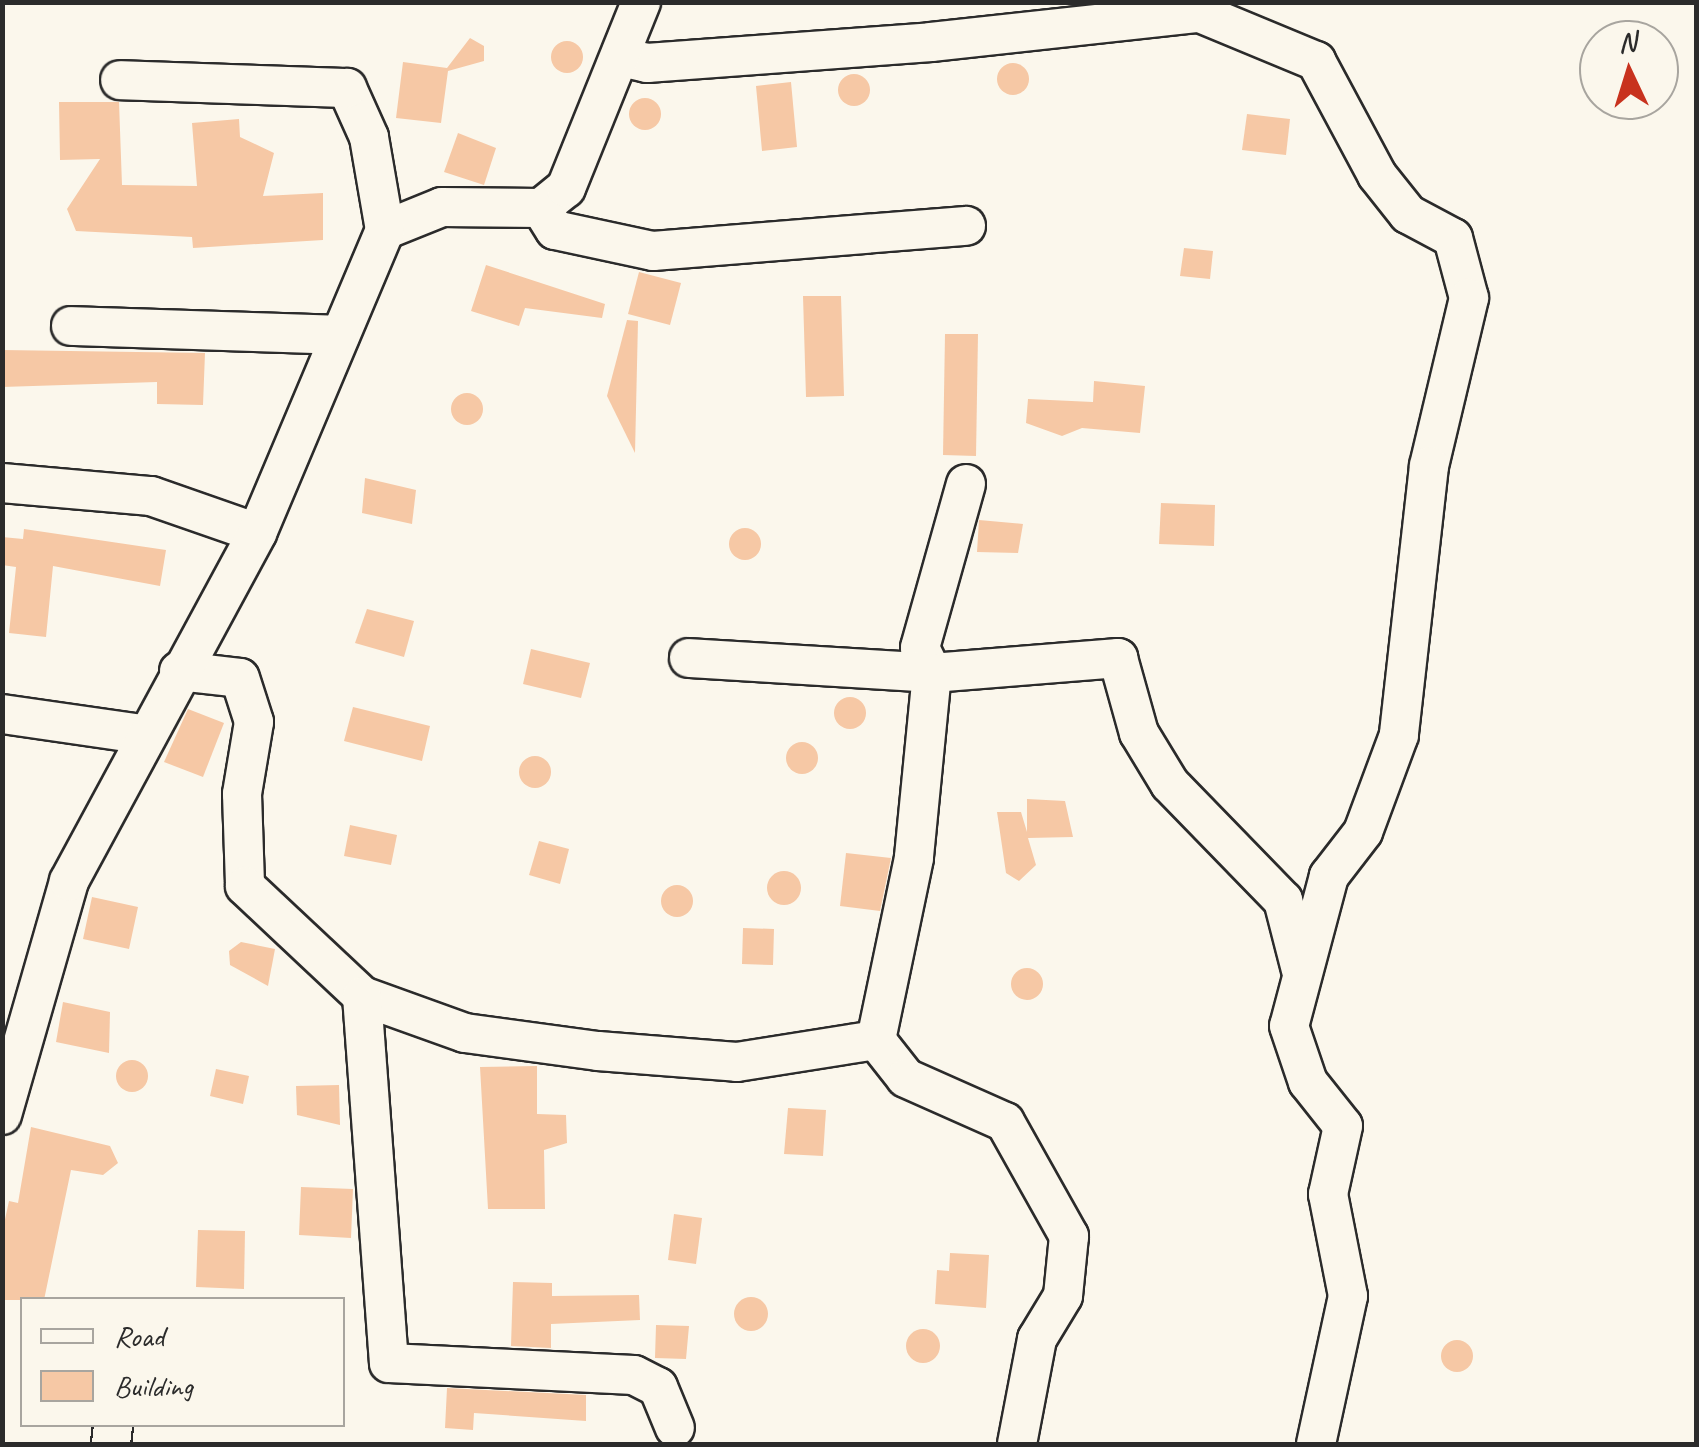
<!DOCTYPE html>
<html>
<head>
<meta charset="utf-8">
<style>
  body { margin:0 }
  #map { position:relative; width:1699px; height:1447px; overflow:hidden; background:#fbf7ec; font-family:Caveat,sans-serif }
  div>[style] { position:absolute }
  .building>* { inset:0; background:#f6c8a5 }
  .round { border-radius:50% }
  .roads { filter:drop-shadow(2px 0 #2b2b2b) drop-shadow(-2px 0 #2b2b2b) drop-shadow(0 2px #2b2b2b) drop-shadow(0 -2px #2b2b2b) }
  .minor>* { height:38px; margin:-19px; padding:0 19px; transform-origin:19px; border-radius:19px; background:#fbf7ec }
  span { translate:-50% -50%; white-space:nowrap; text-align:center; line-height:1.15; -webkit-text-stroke:9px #fbf7ec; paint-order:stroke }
  .frame { position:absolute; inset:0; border:5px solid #2b2b2b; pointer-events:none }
  .legend { position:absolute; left:20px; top:1297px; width:325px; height:130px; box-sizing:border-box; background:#fbf7ec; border:2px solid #a8a59f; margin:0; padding:12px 18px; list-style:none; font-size:30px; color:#2b2b2b }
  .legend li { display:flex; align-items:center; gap:20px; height:50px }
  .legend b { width:50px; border:2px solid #a8a59f }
  .north { position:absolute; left:1579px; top:20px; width:100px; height:100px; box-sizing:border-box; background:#fbf7ec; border:2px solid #a8a59f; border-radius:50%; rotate:356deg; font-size:28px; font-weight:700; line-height:40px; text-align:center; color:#2b2b2b }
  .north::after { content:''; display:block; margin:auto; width:35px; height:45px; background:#c8321e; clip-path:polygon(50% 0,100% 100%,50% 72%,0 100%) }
</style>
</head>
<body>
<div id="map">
  <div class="building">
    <i style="clip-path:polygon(470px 38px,484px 46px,484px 61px,448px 71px,441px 123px,396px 118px,403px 62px,447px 68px)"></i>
    <i class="round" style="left:551px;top:41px;width:32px;height:32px"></i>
    <i class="round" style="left:997px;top:63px;width:32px;height:32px"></i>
    <i class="round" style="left:838px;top:74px;width:32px;height:32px"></i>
    <i style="clip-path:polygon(791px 82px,797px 147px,762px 151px,756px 86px)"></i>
    <i class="round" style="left:629px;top:98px;width:32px;height:32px"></i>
    <i style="clip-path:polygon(59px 102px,119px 102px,122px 185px,197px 186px,192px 123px,239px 119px,240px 137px,274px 153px,263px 196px,323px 193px,323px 240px,193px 248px,192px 237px,76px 231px,67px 209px,100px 159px,60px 160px)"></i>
    <i style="clip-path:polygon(1247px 114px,1290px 119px,1286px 155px,1242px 150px)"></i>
    <i style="clip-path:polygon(458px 133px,496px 148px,484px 185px,444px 172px)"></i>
    <i style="clip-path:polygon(1184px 248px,1213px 251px,1210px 279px,1180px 276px)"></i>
    <i style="clip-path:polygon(486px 265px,605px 304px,602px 318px,525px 308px,519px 326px,471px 311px)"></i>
    <i style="clip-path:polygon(639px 272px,681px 283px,670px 325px,628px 314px)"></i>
    <i style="clip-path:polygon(803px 296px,841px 296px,844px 396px,806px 397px)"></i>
    <i style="clip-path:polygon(627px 320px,638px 321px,635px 453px,607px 396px)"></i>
    <i style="clip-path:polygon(945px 334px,978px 334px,976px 456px,943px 455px)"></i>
    <i style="clip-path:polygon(2px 350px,205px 353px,203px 405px,157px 404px,157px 382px,2px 387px)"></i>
    <i style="clip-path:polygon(1094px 381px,1145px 386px,1140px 433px,1082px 428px,1062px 436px,1026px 423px,1028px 399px,1093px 402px)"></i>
    <i class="round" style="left:451px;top:393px;width:32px;height:32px"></i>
    <i style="clip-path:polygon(365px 478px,416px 490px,412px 524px,362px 513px)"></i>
    <i style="clip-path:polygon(1161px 503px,1215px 505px,1214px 546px,1159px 544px)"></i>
    <i style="clip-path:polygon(979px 520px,1023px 524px,1018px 553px,977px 552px)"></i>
    <i class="round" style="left:729px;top:528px;width:32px;height:32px"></i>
    <i style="clip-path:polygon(24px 529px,166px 550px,160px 586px,53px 566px,46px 637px,9px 633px,16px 567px,2px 565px,2px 537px,23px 539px)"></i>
    <i style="clip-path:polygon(367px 609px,414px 621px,404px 657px,355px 643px)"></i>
    <i style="clip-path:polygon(531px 649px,590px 663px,581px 698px,523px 684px)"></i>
    <i class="round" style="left:834px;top:697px;width:32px;height:32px"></i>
    <i style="clip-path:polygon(353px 707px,430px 726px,422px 761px,344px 741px)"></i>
    <i style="clip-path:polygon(188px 709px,224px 723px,203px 777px,164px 762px)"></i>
    <i class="round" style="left:786px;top:742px;width:32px;height:32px"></i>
    <i class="round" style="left:519px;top:756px;width:32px;height:32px"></i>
    <i style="clip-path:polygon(1027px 799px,1065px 801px,1073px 837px,1028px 838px,1036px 865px,1019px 881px,1006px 873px,997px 812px,1021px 812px,1027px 832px)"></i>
    <i style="clip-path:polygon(350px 825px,397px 835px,391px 865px,344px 856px)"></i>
    <i style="clip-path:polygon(539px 841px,569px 849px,560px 884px,529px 875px)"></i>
    <i style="clip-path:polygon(846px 853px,891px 858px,880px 911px,840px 906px)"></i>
    <i class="round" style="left:767px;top:871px;width:34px;height:34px"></i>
    <i class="round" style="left:661px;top:885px;width:32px;height:32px"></i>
    <i style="clip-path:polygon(92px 897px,138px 907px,129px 949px,83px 939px)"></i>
    <i style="clip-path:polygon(743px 928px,774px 929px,773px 965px,742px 964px)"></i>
    <i style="clip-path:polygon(241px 942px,275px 949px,268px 986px,230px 965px,229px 951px)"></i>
    <i class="round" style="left:1011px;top:968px;width:32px;height:32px"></i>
    <i style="clip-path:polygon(63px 1002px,110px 1012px,109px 1053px,56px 1042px)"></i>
    <i class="round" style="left:116px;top:1060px;width:32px;height:32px"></i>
    <i style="clip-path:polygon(537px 1066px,537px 1114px,566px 1115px,567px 1143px,544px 1150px,545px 1209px,488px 1209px,480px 1067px)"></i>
    <i style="clip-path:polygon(216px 1069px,249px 1076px,243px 1104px,210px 1096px)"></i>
    <i style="clip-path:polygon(339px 1085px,340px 1125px,297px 1115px,296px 1086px)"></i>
    <i style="clip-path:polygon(788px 1108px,826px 1110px,823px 1156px,784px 1154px)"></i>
    <i style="clip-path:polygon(31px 1127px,110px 1146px,118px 1163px,103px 1175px,71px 1170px,44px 1300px,2px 1300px,2px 1233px,9px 1201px,18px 1203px)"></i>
    <i style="clip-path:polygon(301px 1187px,353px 1189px,351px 1238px,299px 1235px)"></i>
    <i style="clip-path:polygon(674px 1214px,702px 1218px,696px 1264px,668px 1260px)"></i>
    <i style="clip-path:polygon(198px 1230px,245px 1231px,244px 1289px,196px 1287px)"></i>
    <i style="clip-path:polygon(950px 1253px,989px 1255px,986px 1308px,935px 1304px,937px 1270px,949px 1271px)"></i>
    <i style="clip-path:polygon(513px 1282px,552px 1283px,552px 1296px,639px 1295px,640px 1320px,551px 1324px,551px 1348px,511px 1346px)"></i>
    <i class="round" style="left:734px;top:1297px;width:34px;height:34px"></i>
    <i style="clip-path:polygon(656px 1325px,689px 1326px,686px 1359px,655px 1358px)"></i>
    <i class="round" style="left:906px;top:1329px;width:34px;height:34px"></i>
    <i class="round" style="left:1441px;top:1340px;width:32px;height:32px"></i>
    <i style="clip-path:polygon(447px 1388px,586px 1395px,586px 1421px,474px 1413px,473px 1430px,445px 1428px)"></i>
  </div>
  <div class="roads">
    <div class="minor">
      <i style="left:621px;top:57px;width:27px;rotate:13deg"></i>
      <i style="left:647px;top:63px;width:285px;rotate:-4.2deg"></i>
      <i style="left:931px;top:42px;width:271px;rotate:-6.2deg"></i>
      <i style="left:1200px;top:13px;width:126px;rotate:22.5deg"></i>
      <i style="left:1316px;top:61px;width:129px;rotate:61.8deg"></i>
      <i style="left:1377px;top:175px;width:50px;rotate:51.5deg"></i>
      <i style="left:1408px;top:214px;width:51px;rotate:28.1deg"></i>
      <i style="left:1453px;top:238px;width:62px;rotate:75.1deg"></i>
      <i style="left:1469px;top:298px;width:173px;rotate:103.4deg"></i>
      <i style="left:1429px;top:466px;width:271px;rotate:96.4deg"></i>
      <i style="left:1399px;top:735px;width:103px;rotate:110.4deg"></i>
      <i style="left:1363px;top:832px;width:56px;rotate:127.7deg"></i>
      <i style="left:1329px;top:876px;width:155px;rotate:104.9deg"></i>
      <i style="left:1289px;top:1026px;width:59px;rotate:71.3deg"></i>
      <i style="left:1308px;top:1082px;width:56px;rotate:51.5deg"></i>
      <i style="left:1343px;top:1126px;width:70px;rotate:102.4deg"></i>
      <i style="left:1328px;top:1194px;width:104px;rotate:78.9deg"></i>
      <i style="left:1348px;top:1296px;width:151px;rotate:102.2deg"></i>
      <i style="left:541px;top:208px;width:26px;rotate:58deg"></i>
      <i style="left:555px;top:230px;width:100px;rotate:12.1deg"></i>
      <i style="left:653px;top:251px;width:314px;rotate:-4.6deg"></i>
      <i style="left:385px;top:230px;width:61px;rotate:-22deg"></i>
      <i style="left:442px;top:207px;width:99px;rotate:0.6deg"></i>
      <i style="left:541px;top:208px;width:32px;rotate:-39deg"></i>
      <i style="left:566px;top:188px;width:201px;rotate:-68deg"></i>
      <i style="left:71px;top:326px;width:269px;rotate:1.9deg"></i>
      <i style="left:2px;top:483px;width:150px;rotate:5deg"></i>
      <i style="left:151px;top:496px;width:112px;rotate:19.2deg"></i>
      <i style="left:966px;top:484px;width:170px;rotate:105.7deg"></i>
      <i style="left:920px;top:648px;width:28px;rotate:64deg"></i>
      <i style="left:932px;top:673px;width:187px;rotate:-4.6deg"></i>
      <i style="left:1118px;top:658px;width:78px;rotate:74.4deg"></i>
      <i style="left:1139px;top:733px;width:60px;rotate:58.7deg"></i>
      <i style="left:1170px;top:784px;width:162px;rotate:45.8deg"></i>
      <i style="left:1283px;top:900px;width:72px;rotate:75.6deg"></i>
      <i style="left:689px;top:658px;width:243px;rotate:3.5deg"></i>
      <i style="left:932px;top:673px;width:186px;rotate:95.6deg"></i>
      <i style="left:914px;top:858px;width:186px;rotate:101.8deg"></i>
      <i style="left:179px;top:671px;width:61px;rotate:6.5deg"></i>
      <i style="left:240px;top:678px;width:46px;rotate:72.3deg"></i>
      <i style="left:254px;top:722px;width:73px;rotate:99.5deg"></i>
      <i style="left:242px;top:794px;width:92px;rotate:88.1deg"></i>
      <i style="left:245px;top:886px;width:161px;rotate:43.2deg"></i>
      <i style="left:362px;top:996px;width:109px;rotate:19.8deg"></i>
      <i style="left:465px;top:1033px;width:134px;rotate:7.7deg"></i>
      <i style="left:598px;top:1051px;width:139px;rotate:4.5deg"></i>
      <i style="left:737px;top:1062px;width:141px;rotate:-9deg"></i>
      <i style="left:876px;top:1040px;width:48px;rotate:51.7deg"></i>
      <i style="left:906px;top:1078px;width:108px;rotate:24deg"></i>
      <i style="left:1005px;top:1122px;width:131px;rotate:60.7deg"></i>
      <i style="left:1069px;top:1236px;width:60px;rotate:95.7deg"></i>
      <i style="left:1063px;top:1296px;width:50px;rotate:121.2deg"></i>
      <i style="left:1037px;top:1339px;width:107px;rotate:100.8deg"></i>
      <i style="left:2px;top:714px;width:140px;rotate:8.2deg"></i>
      <i style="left:362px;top:996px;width:368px;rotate:85.8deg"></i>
      <i style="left:389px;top:1363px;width:245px;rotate:2.8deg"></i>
      <i style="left:634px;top:1375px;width:27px;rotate:27deg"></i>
      <i style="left:658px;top:1387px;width:44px;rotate:67.5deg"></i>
      <i style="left:2px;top:1115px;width:243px;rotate:-74deg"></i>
      <i style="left:69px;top:881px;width:396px;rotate:-61.6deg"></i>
      <i style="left:257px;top:533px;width:329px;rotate:-67.1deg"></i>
      <i style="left:385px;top:230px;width:94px;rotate:-99.8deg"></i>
      <i style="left:369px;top:137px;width:54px;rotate:-114.2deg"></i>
      <i style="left:347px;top:88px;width:227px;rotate:-178deg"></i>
      <i style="left:111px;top:1444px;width:20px;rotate:-84deg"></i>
    </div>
  </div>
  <div class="frame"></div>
  <ul class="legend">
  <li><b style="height:12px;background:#fbf7ec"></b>Road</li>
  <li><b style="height:28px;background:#f6c8a5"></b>Building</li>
  </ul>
  <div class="north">N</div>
</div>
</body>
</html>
